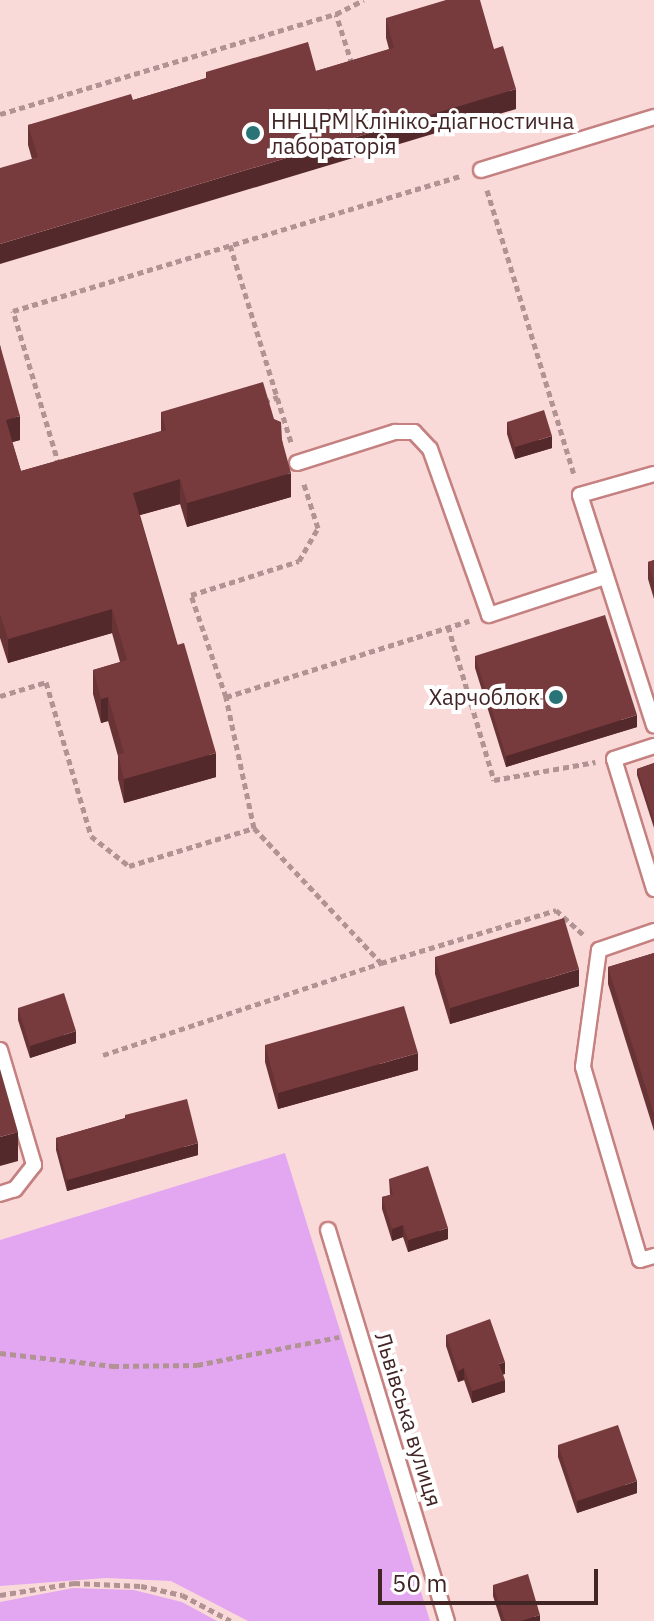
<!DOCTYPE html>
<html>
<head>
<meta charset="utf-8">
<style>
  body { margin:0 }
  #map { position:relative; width:654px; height:1621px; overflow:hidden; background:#f9dad9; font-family:"IBM Plex Sans",sans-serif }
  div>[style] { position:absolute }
  .green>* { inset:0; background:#e3a7f2 }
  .path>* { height:5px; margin-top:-2.5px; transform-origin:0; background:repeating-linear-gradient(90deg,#b19393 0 6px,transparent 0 10px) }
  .roads { filter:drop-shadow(2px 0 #c58080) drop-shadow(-2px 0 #c58080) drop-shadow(0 2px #c58080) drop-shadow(0 -2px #c58080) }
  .service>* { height:14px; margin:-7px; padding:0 7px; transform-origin:7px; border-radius:7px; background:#fff }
  .wall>* { inset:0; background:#673334 }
  .shaded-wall>* { inset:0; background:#54292b }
  .building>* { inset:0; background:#783b3d }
  .dots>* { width:22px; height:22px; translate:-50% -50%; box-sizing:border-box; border:4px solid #fff; border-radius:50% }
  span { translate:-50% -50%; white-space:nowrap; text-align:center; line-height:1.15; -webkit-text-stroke:8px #fff; paint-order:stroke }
  .poi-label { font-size:22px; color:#422626 }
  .left { translate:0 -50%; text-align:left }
  .right { translate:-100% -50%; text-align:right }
  .street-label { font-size:22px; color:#422626 }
  .scale { position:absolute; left:378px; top:1569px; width:220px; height:36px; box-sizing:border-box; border:4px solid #422626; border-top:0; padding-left:10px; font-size:24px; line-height:28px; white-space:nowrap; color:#422626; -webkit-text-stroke:6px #fff; paint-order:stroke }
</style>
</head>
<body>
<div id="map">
  <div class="green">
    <i style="clip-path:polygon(285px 1153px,430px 1621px,248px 1621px,171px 1581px,106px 1578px,0 1586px,0 1240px)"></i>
    <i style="clip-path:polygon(73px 1588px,134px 1590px,182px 1602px,217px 1621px,0 1621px,0 1602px)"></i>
  </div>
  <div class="path">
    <i style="left:352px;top:64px;width:52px;rotate:-107.7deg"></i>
    <i style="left:336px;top:14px;width:31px;rotate:-27deg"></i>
    <i style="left:0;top:114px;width:351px;rotate:-16.6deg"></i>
    <i style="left:487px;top:190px;width:298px;rotate:73deg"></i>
    <i style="left:230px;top:245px;width:209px;rotate:72.8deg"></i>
    <i style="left:264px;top:402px;width:15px;rotate:-20deg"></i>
    <i style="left:59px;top:465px;width:161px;rotate:-106.6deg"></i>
    <i style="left:13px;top:311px;width:468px;rotate:-16.8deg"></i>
    <i style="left:448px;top:626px;width:161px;rotate:73.4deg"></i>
    <i style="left:494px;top:780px;width:103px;rotate:-10.1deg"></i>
    <i style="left:0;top:696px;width:48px;rotate:-16.9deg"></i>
    <i style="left:46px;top:682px;width:160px;rotate:73.7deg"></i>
    <i style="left:91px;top:836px;width:48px;rotate:38.3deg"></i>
    <i style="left:129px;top:866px;width:131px;rotate:-16.9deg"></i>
    <i style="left:254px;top:828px;width:134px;rotate:-102.1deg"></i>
    <i style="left:226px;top:697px;width:108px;rotate:-108.9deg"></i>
    <i style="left:191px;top:595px;width:113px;rotate:-17.5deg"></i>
    <i style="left:299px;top:561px;width:38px;rotate:-60deg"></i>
    <i style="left:318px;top:528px;width:49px;rotate:-107.7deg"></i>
    <i style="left:226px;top:697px;width:255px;rotate:-17.4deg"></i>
    <i style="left:254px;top:828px;width:185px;rotate:46.7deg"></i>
    <i style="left:381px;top:963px;width:183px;rotate:-16.8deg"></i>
    <i style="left:556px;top:910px;width:39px;rotate:42deg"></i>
    <i style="left:103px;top:1055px;width:293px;rotate:-18.3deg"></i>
    <i style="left:0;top:1353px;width:114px;rotate:6.6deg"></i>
    <i style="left:113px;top:1366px;width:84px;rotate:-0.7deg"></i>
    <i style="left:197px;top:1365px;width:145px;rotate:-11.2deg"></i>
    <i style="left:0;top:1595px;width:75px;rotate:-9.2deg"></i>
    <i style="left:74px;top:1583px;width:67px;rotate:2.6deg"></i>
    <i style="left:141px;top:1586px;width:42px;rotate:12.4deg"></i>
    <i style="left:182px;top:1595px;width:55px;rotate:28deg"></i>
  </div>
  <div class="roads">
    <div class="service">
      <i style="left:481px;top:170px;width:181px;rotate:-17deg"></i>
      <i style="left:297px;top:463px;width:103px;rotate:-17.6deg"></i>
      <i style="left:395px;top:432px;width:19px"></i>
      <i style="left:414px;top:432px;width:23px;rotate:47deg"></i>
      <i style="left:430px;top:449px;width:176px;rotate:70.4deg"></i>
      <i style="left:489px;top:615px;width:122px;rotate:-18.1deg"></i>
      <i style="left:654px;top:474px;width:77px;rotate:164.2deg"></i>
      <i style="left:580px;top:495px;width:242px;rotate:72.2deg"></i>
      <i style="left:654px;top:746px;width:42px;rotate:162deg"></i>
      <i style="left:614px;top:759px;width:136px;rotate:72.9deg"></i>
      <i style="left:654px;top:931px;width:58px;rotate:160.9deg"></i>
      <i style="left:599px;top:950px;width:118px;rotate:97.8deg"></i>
      <i style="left:583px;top:1067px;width:201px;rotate:73.5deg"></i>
      <i style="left:640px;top:1260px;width:15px;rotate:-16deg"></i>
      <i style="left:0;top:1050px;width:120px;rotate:73.5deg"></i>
      <i style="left:34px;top:1165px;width:31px;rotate:128deg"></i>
      <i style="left:15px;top:1189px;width:16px;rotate:162deg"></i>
      <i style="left:328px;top:1230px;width:409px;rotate:73.1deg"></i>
    </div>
  </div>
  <div class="wall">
    <i style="clip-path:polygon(386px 18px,494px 49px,516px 109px,32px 159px,28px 145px,28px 125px,133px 100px,206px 78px,206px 72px,316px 71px,389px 49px,386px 38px)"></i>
    <i style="clip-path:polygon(0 345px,20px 440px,12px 442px,21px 471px,161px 431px,161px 412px,274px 419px,282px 440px,291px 497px,187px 527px,180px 504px,140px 515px,216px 777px,124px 803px,118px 779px,118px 756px,108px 721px,101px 723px,93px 694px,93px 670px,120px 662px,112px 633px,8px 663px,0 638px)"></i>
    <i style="clip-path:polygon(507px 422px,552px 448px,515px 459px,507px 434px)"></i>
    <i style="clip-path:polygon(654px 560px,654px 599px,648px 579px,648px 562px)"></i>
    <i style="clip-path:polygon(475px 656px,637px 727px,506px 767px,475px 668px)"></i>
    <i style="clip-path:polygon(654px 763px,654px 828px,637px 775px,637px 769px)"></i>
    <i style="clip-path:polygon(654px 953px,654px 1131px,608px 984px,608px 967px)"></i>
    <i style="clip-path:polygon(435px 957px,579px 986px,450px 1024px,435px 974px)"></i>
    <i style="clip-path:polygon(18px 1008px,76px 1043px,30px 1058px,18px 1020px)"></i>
    <i style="clip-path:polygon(265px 1045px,418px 1070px,278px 1109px,265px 1062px)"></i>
    <i style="clip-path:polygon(125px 1115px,198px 1155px,67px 1191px,56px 1150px,56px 1138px,125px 1118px)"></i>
    <i style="clip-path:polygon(389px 1179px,448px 1239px,408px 1252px,403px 1237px,392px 1241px,382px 1209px,382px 1197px,390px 1195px)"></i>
    <i style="clip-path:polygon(446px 1335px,505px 1374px,503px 1374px,505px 1392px,472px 1403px,464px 1380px,458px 1382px,446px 1346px)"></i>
    <i style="clip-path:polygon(558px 1445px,637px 1493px,577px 1513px,558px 1457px)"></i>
    <i style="clip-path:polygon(493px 1585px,540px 1621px,501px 1621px,493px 1596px)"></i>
  </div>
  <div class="shaded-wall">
    <i style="clip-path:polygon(516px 89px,516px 109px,0 264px,0 244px)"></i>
    <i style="clip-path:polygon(20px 416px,20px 440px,6px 444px,6px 420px)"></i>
    <i style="clip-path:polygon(552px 436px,552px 448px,515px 459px,515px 447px)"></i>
    <i style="clip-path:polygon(291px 473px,291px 497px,187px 527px,187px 503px)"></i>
    <i style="clip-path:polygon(180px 479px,180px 504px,133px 517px,133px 493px)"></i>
    <i style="clip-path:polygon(112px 609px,112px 633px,8px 663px,8px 639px)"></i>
    <i style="clip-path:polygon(108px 697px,108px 721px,101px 723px,101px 699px)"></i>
    <i style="clip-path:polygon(637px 715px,637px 727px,506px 767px,506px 756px)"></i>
    <i style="clip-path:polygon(216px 753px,216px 777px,124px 803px,124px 779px)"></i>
    <i style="clip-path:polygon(579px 969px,579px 986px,450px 1024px,450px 1008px)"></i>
    <i style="clip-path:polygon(76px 1031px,76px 1043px,30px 1058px,30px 1046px)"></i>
    <i style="clip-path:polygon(418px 1053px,418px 1070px,278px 1109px,278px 1093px)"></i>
    <i style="clip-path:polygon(18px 1132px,18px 1161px,0 1166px,0 1137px)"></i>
    <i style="clip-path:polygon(198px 1143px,198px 1155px,67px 1191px,67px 1180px)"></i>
    <i style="clip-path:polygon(403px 1225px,403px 1237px,392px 1241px,392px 1229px)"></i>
    <i style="clip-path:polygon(448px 1228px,448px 1239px,408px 1252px,408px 1240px)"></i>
    <i style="clip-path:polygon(505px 1362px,505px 1374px,499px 1376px,499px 1364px)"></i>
    <i style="clip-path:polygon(464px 1368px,464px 1380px,458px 1382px,458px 1371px)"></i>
    <i style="clip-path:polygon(505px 1380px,505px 1392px,472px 1403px,472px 1391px)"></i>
    <i style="clip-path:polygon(637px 1481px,637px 1493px,577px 1513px,577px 1501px)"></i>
    <i style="clip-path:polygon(540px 1615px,540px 1621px,520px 1621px)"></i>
  </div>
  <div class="building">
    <i style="clip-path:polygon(446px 0,480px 0,494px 49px,503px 46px,516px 89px,0 244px,0 168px,38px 157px,28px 125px,131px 94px,133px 100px,207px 78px,206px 72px,308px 42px,316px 71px,394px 48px,386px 18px)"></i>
    <i style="clip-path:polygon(0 345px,20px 416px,6px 420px,21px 471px,166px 430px,161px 412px,263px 382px,274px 419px,281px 422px,282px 440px,291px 473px,187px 503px,180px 479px,133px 493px,177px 645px,184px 643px,216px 753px,124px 779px,118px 755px,124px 753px,108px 697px,101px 699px,93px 670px,127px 660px,112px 609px,8px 639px,0 614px)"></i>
    <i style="clip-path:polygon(544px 410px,552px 436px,515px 447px,507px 422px)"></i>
    <i style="clip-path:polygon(654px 560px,654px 582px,648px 562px)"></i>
    <i style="clip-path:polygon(605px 615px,637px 715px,506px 756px,475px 656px)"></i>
    <i style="clip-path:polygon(654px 763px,654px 821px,637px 769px)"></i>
    <i style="clip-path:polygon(564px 918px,579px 969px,450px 1008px,435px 957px)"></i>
    <i style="clip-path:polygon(654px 953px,654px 1114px,608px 967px)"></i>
    <i style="clip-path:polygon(64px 993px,76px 1031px,30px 1046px,18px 1008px)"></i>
    <i style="clip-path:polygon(404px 1006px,418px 1053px,278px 1093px,265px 1045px)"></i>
    <i style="clip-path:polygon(0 1069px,18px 1132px,0 1137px)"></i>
    <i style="clip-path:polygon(187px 1099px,198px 1143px,67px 1180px,56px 1138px,126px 1118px,125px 1115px)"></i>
    <i style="clip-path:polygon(428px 1166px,448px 1228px,408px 1240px,403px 1225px,392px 1229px,382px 1197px,393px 1194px,389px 1179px)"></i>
    <i style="clip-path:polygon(490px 1319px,505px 1362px,499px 1364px,505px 1380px,472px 1391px,464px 1368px,458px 1371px,446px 1335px)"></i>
    <i style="clip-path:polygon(618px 1425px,637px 1481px,577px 1501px,558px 1445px)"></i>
    <i style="clip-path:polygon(528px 1574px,540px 1615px,520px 1621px,505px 1621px,493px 1585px)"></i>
  </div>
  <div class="dots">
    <i style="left:253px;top:133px;background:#297477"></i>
    <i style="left:556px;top:697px;background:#297477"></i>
  </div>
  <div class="poi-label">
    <span class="left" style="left:271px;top:133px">ННЦРМ Клініко-діагностична<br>лабораторія</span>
    <span class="right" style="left:540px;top:697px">Харчоблок</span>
  </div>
  <div class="street-label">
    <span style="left:409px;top:1419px;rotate:73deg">Львівська вулиця</span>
  </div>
  <div class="scale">50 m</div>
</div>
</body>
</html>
